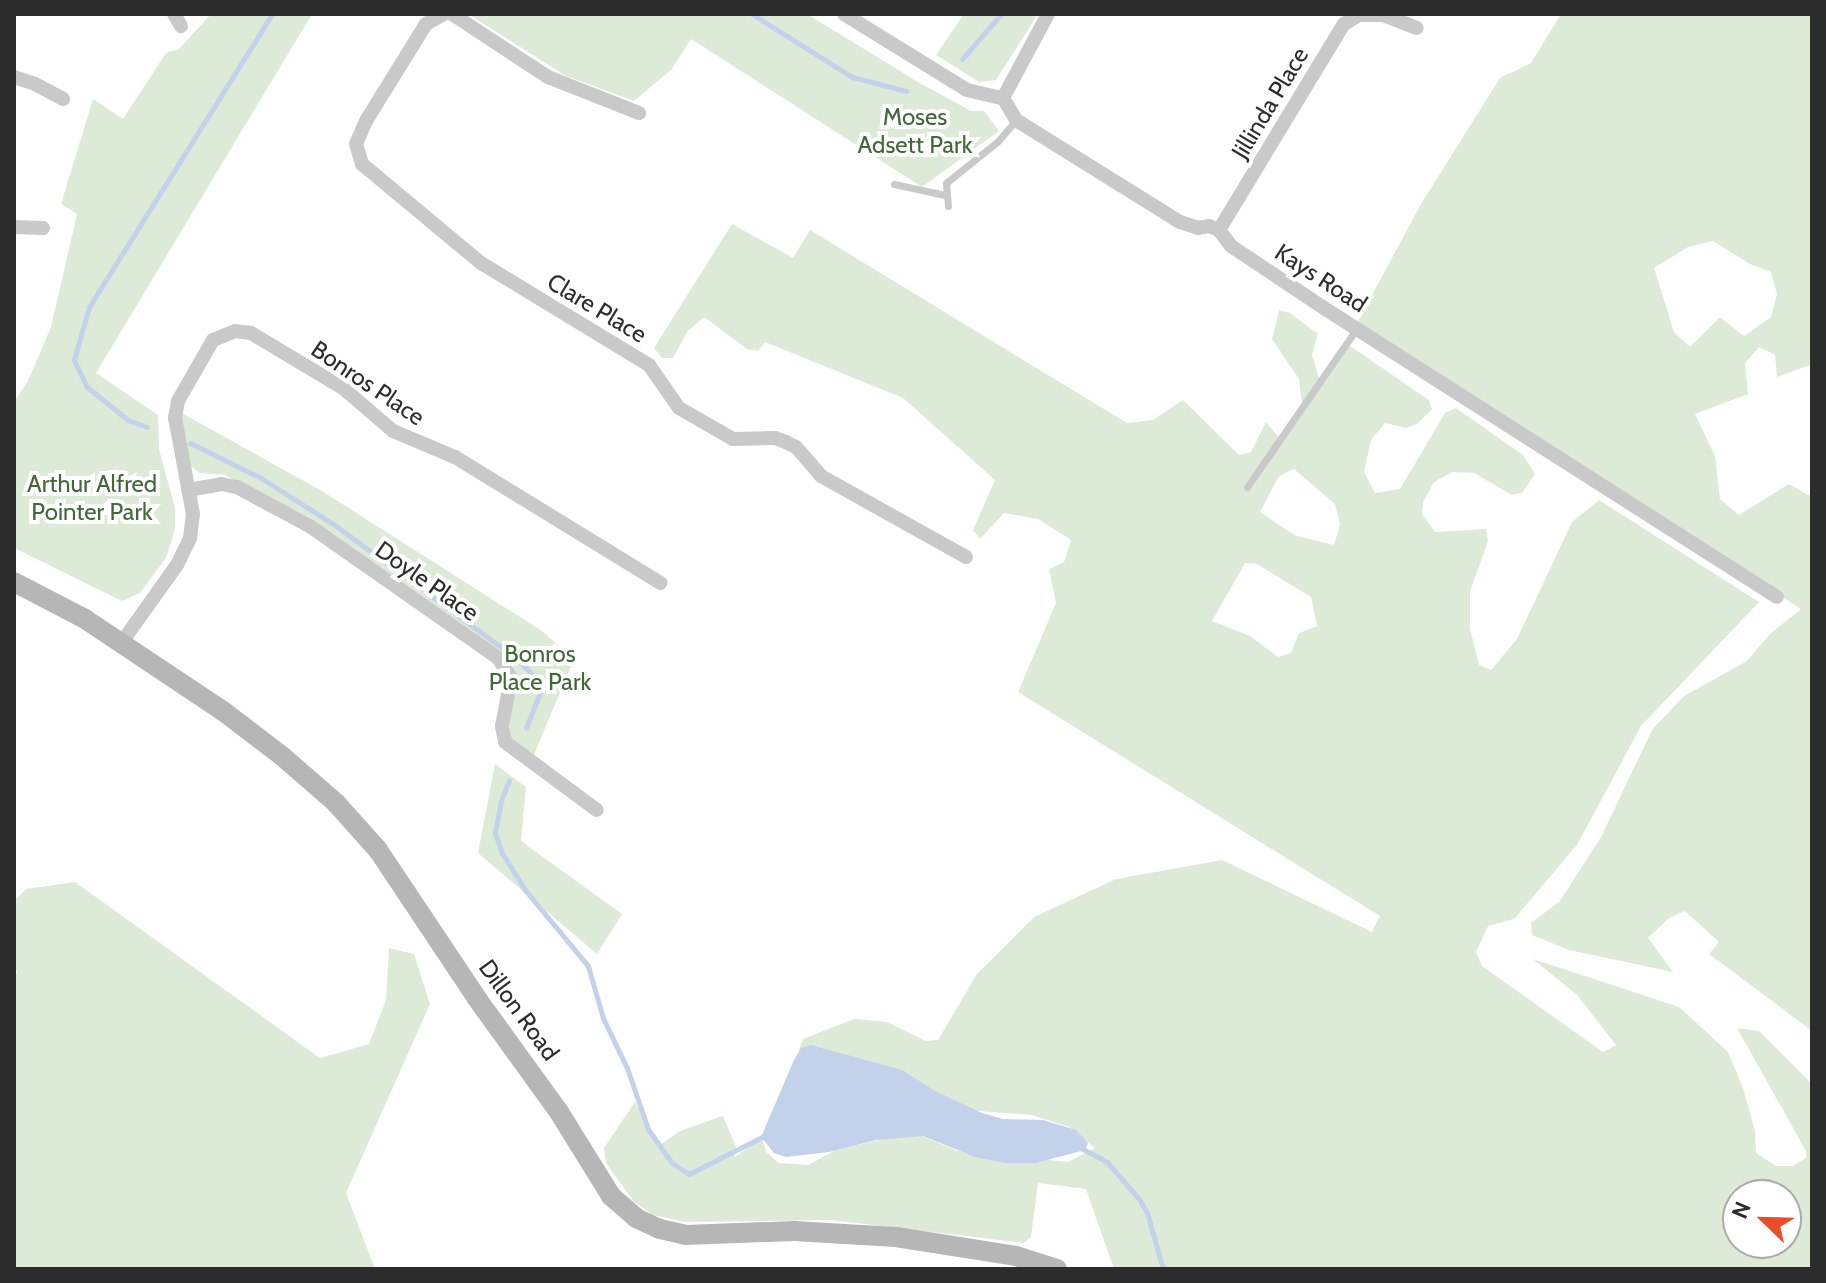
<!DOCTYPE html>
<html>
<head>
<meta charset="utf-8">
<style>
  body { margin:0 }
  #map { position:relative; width:1826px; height:1283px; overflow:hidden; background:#fff; font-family:Cabin,sans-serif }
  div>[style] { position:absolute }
  .green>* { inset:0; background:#ddead8 }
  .water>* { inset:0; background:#c3d1eb }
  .stream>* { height:5px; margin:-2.5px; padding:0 2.5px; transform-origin:2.5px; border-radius:2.5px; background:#c3d1eb }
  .service>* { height:7px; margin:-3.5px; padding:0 3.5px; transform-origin:3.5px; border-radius:3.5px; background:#c9c9c9 }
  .minor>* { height:14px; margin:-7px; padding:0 7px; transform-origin:7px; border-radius:7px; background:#c9c9c9 }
  .secondary>* { height:20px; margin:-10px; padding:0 10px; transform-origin:10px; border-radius:10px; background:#b6b6b6 }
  span { translate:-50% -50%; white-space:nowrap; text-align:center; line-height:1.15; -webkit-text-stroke:8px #fff; paint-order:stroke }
  .street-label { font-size:24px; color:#2c2c2c }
  .park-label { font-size:24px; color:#426839 }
  .frame { position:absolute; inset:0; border:16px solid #2c2c2c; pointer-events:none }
  .north { position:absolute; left:1722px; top:1179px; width:80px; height:80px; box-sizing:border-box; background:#fff; border:2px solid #ababab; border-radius:50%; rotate:293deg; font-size:22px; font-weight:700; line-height:32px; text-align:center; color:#2c2c2c }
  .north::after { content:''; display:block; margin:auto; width:28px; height:36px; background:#e94e28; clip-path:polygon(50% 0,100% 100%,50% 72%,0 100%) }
</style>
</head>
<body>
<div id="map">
  <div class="green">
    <i style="clip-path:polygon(211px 14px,312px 14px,96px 373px,158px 415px,159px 449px,175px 508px,175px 530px,166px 558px,140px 593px,122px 601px,14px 548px,14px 402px,28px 381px,51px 327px,77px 214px,61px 204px,93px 99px,123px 119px,166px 53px,179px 49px)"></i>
    <i style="clip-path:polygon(468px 14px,807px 14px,918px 82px,971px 111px,984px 111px,999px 131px,922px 187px,691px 39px,671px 70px,634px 101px,566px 76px)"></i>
    <i style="clip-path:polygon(964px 14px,1038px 14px,996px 80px,979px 82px,936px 55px)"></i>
    <i style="clip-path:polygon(evenodd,1561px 14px,1812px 14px,1812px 364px,1777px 377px,1775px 355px,1759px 347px,1745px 363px,1748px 394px,1695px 414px,1715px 456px,1720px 499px,1739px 515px,1789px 484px,1812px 497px,1812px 1031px,1709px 954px,1719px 942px,1685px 911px,1669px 918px,1648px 938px,1673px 972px,1569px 950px,1532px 935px,1531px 923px,1560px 901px,1601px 837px,1652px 730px,1684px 696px,1747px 661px,1770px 634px,1801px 609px,1357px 323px,1421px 204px,1500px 78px,1531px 63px,1561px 14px,1713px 241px,1750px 264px,1771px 272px,1777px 294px,1771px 317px,1744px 336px,1720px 317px,1690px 347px,1674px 332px,1654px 268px,1688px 247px,1713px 241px)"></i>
    <i style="clip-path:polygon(evenodd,732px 224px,793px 258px,810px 230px,1127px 423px,1153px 420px,1183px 400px,1239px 455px,1251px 452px,1266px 422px,1280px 439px,1303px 413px,1299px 379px,1272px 339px,1279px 310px,1290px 313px,1318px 334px,1312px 355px,1319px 378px,1339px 349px,1350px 346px,1429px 400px,1432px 409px,1417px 424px,1406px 428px,1385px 423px,1371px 440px,1364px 472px,1375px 493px,1400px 489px,1445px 413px,1456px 408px,1523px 455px,1535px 474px,1522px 493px,1512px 495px,1474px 473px,1453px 472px,1434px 482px,1423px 502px,1422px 514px,1435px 532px,1486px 529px,1488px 541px,1470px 591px,1470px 629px,1479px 665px,1491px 670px,1517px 639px,1572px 522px,1599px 500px,1759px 602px,1641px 726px,1577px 845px,1514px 919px,1488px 926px,1476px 952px,1482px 966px,1603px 1052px,1616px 1045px,1577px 995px,1533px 959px,1679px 1007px,1728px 1052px,1743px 1088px,1755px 1131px,1756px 1153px,1776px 1166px,1793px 1166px,1806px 1158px,1806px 1151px,1737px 1028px,1759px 1031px,1812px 1084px,1812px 1269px,1114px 1269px,1086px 1189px,1038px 1183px,1031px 1237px,1024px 1243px,831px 1220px,684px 1222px,653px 1215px,634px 1202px,606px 1163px,604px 1148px,635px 1102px,660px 1145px,680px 1131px,723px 1116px,736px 1147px,735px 1157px,761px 1137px,767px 1153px,779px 1163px,808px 1165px,836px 1150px,912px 1132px,958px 1151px,1068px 1162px,1095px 1148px,1069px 1127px,1032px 1115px,951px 1109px,808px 1057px,799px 1050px,803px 1039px,854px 1019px,887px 1022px,926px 1041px,938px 1040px,977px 974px,1034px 917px,1116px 879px,1222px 860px,1372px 932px,1380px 916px,1018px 692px,1056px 603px,1049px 569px,1064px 562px,1071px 540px,1038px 519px,1004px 513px,980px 539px,973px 530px,995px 480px,903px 398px,765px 342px,758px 351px,747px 349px,704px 317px,687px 332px,673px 358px,662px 358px,654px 348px,732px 224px,1294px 469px,1335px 504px,1340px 525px,1334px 545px,1294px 535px,1260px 512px,1279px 476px,1294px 469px,732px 224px,1245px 563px,1257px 564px,1311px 597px,1317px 626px,1299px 633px,1291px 653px,1278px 657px,1250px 636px,1212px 621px,1245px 563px,732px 224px,1738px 1195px,1786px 1195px,1786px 1243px,1738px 1243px,1738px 1195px)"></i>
    <i style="clip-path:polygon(178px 411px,322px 491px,542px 631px,574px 659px,533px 757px,509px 737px,513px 673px,309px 521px,225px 475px,200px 473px,188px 464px)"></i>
    <i style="clip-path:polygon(495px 764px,526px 787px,521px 841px,622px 914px,597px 954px,478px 853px)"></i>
    <i style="clip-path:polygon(75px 882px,320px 1058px,369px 1044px,386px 1000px,389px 948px,414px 954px,430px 1004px,346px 1193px,375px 1269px,14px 1269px,14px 982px,17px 971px,14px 967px,14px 901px,26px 889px)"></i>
  </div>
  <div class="water">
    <i style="clip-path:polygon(811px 1045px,902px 1070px,935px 1091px,982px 1113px,1003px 1119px,1043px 1120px,1076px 1130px,1088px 1143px,1085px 1150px,1036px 1163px,1005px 1163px,975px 1157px,923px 1136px,876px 1140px,829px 1152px,786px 1157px,774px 1153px,761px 1137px,794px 1060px,801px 1048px)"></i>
  </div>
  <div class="stream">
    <i style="left:752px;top:14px;width:118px;rotate:32.2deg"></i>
    <i style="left:852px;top:77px;width:56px;rotate:14.5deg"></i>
    <i style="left:962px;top:59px;width:60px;rotate:-49.1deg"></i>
    <i style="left:147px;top:427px;width:20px;rotate:-160deg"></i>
    <i style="left:128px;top:420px;width:53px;rotate:-141.2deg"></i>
    <i style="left:87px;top:387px;width:30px;rotate:-116deg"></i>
    <i style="left:74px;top:360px;width:55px;rotate:-74.2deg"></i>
    <i style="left:89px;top:307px;width:345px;rotate:-58deg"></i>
    <i style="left:190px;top:443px;width:79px;rotate:26.2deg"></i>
    <i style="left:261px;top:478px;width:89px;rotate:32.6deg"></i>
    <i style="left:336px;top:526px;width:225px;rotate:36.3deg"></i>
    <i style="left:517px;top:659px;width:37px;rotate:45deg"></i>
    <i style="left:543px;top:685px;width:46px;rotate:111.6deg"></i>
    <i style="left:509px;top:780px;width:22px;rotate:111deg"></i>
    <i style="left:501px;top:801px;width:33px;rotate:101deg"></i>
    <i style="left:495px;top:833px;width:21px;rotate:71deg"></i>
    <i style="left:502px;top:853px;width:44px;rotate:58.1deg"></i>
    <i style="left:525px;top:890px;width:99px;rotate:50.3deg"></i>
    <i style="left:588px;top:966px;width:54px;rotate:73.9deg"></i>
    <i style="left:603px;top:1018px;width:55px;rotate:64.4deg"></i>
    <i style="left:627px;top:1068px;width:65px;rotate:71deg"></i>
    <i style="left:648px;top:1129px;width:42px;rotate:54.8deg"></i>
    <i style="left:672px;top:1163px;width:20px;rotate:33deg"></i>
    <i style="left:689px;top:1174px;width:84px;rotate:-26.9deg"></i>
    <i style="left:1079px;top:1147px;width:32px;rotate:28deg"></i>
    <i style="left:1107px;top:1162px;width:49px;rotate:49.1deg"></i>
    <i style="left:1139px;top:1199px;width:16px;rotate:60deg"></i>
    <i style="left:1147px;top:1213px;width:58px;rotate:74.1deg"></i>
  </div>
  <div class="service">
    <i style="left:894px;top:184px;width:52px;rotate:12.2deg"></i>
    <i style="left:948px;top:206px;width:23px;rotate:-95deg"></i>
    <i style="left:946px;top:183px;width:67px;rotate:-38.9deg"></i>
    <i style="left:998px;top:141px;width:28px;rotate:-49deg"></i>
    <i style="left:1247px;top:487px;width:193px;rotate:-55.3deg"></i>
  </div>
  <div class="minor">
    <i style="left:174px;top:14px;width:14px;rotate:60deg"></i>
    <i style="left:444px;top:14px;width:21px;rotate:151deg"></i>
    <i style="left:426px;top:24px;width:112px;rotate:121.8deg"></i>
    <i style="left:367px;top:119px;width:27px;rotate:114deg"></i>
    <i style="left:356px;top:144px;width:21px;rotate:73deg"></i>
    <i style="left:362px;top:164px;width:155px;rotate:39.8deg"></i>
    <i style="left:481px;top:263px;width:197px;rotate:31.3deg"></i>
    <i style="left:649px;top:365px;width:52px;rotate:55.1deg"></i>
    <i style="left:679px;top:408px;width:62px;rotate:29.9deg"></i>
    <i style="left:733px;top:439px;width:42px;rotate:-1.4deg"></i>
    <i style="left:775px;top:438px;width:12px;rotate:20deg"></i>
    <i style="left:786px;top:442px;width:11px;rotate:27deg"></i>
    <i style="left:796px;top:447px;width:38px;rotate:49deg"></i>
    <i style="left:821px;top:476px;width:166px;rotate:29.2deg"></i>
    <i style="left:452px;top:14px;width:115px;rotate:33.3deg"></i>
    <i style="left:548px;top:77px;width:98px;rotate:21.6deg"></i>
    <i style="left:844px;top:14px;width:145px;rotate:31.7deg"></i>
    <i style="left:967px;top:90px;width:37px;rotate:13deg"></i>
    <i style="left:1003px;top:98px;width:26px;rotate:59deg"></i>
    <i style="left:1016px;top:120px;width:193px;rotate:31.9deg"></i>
    <i style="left:1180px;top:222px;width:19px;rotate:18deg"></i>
    <i style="left:1198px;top:228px;width:11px;rotate:-10deg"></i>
    <i style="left:1209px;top:226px;width:11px;rotate:22deg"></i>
    <i style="left:1219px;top:230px;width:20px;rotate:53deg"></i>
    <i style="left:1231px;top:246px;width:112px;rotate:33.7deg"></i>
    <i style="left:1324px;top:308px;width:537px;rotate:32.54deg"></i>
    <i style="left:14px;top:77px;width:22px;rotate:18deg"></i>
    <i style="left:35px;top:84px;width:32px;rotate:28deg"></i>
    <i style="left:1003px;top:98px;width:95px;rotate:-61.8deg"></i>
    <i style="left:14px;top:227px;width:29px;rotate:2deg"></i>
    <i style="left:1219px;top:230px;width:241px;rotate:-58.8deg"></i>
    <i style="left:1344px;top:24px;width:17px;rotate:-31deg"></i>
    <i style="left:1359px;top:15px;width:24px"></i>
    <i style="left:1383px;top:15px;width:36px;rotate:21deg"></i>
    <i style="left:188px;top:490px;width:34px;rotate:-10deg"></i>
    <i style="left:221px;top:484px;width:16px;rotate:11deg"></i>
    <i style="left:237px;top:487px;width:84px;rotate:28.4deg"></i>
    <i style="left:311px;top:527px;width:228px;rotate:35deg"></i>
    <i style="left:498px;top:658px;width:24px;rotate:57deg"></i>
    <i style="left:511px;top:678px;width:49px;rotate:100.6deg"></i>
    <i style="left:502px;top:726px;width:16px;rotate:79deg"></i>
    <i style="left:505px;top:742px;width:114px;rotate:36.5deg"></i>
    <i style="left:122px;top:642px;width:95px;rotate:-54.5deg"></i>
    <i style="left:177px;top:565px;width:30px;rotate:-64deg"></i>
    <i style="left:190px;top:538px;width:24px;rotate:-83deg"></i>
    <i style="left:193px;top:514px;width:98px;rotate:-100.6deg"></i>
    <i style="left:175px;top:418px;width:17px;rotate:-80deg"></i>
    <i style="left:178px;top:401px;width:70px;rotate:-60.2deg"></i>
    <i style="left:213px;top:340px;width:24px;rotate:-22deg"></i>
    <i style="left:235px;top:331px;width:16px;rotate:7deg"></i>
    <i style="left:251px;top:333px;width:107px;rotate:30.9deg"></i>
    <i style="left:343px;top:388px;width:66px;rotate:40.7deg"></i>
    <i style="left:393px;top:431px;width:67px;rotate:22.8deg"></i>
    <i style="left:455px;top:457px;width:241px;rotate:31.5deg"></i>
  </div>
  <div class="secondary">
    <i style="left:14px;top:582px;width:80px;rotate:27.5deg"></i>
    <i style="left:85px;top:619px;width:166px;rotate:33.7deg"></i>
    <i style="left:223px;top:711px;width:74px;rotate:37.3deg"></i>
    <i style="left:282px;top:756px;width:72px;rotate:41deg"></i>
    <i style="left:336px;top:803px;width:63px;rotate:48.2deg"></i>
    <i style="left:378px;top:850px;width:180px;rotate:56.3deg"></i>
    <i style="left:478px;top:1000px;width:138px;rotate:54.1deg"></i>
    <i style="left:559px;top:1112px;width:99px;rotate:58.2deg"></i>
    <i style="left:611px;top:1196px;width:33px;rotate:41deg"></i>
    <i style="left:636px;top:1218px;width:26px;rotate:25deg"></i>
    <i style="left:660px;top:1229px;width:26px;rotate:13deg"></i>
    <i style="left:685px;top:1235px;width:109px;rotate:-2.1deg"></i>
    <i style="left:794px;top:1231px;width:102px;rotate:3.4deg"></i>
    <i style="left:896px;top:1237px;width:121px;rotate:9deg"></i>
    <i style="left:1016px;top:1256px;width:43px;rotate:17.6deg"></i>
  </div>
  <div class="street-label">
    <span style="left:1270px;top:103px;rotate:-59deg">Jillinda Place</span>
    <span style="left:1321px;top:278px;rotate:33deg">Kays Road</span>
    <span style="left:597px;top:308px;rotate:31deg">Clare Place</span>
    <span style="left:368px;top:383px;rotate:34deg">Bonros Place</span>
    <span style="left:427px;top:581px;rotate:35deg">Doyle Place</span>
    <span style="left:519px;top:1010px;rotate:54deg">Dillon Road</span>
  </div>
  <div class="park-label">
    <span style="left:915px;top:131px">Moses<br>Adsett Park</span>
    <span style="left:92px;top:498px">Arthur Alfred<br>Pointer Park</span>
    <span style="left:540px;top:668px">Bonros<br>Place Park</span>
  </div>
  <div class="frame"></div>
  <div class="north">N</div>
</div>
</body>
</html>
